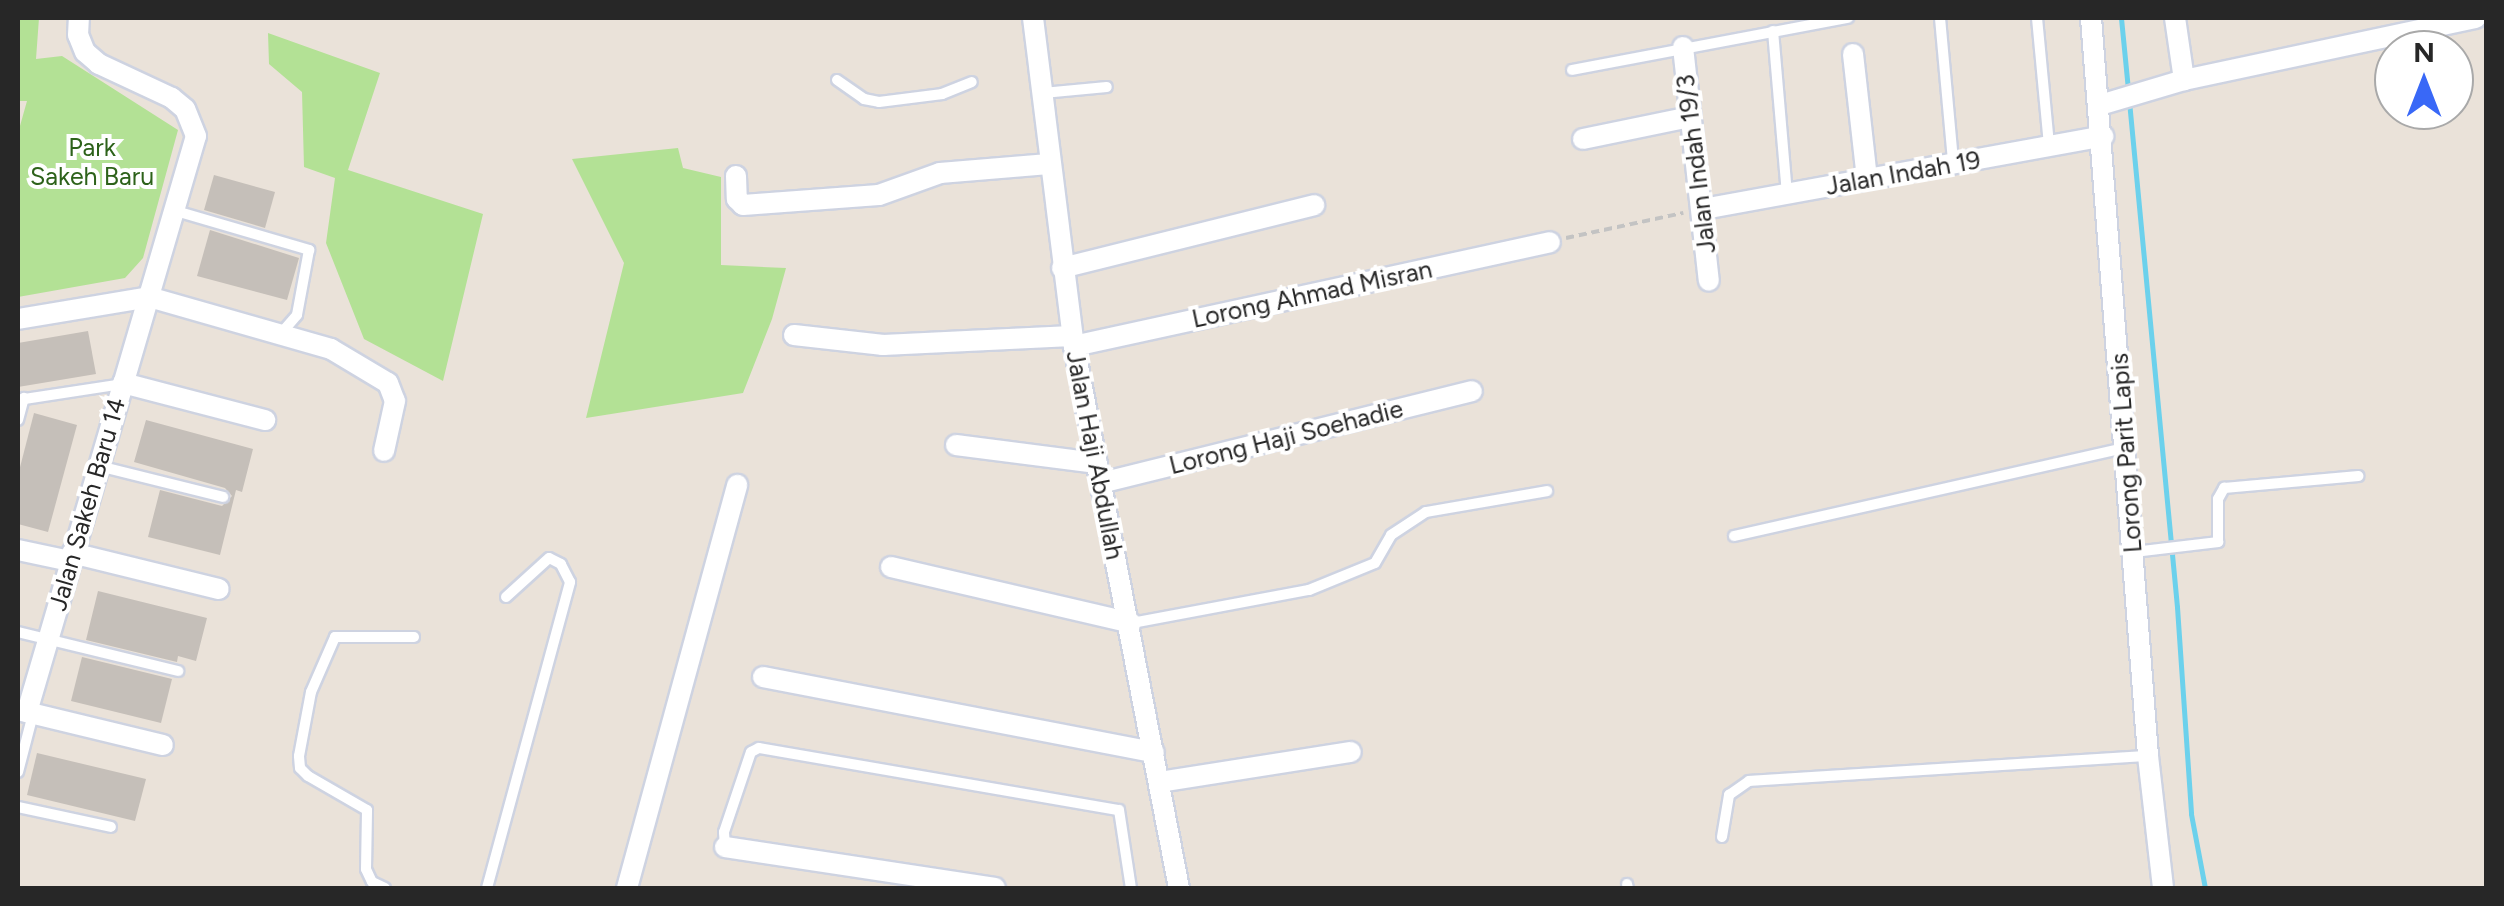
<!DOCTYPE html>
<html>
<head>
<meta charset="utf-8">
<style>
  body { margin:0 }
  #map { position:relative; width:2504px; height:906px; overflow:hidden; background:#eae2d9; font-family:Figtree,sans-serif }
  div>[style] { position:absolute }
  .green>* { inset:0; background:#b3e195 }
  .stream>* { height:5px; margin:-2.5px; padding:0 2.5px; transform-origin:2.5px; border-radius:2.5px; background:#6cd1ec }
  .building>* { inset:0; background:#c5bfb9 }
  .path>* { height:4px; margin-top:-2px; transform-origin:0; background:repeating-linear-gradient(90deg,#c3c3c3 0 8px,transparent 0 13px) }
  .roads { filter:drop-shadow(2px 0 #ced3e1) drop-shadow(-2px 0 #ced3e1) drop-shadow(0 2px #ced3e1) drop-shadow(0 -2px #ced3e1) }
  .service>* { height:10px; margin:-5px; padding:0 5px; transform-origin:5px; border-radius:5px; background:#fff }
  .minor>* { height:20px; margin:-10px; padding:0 10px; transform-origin:10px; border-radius:10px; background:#fff }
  span { translate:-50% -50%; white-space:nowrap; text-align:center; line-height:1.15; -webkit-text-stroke:8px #fff; paint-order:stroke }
  .park-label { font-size:25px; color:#2d621a }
  .street-label { font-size:25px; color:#272727 }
  .frame { position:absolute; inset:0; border:20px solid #272727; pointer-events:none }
  .north { position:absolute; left:2374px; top:30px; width:100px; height:100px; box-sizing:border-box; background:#fff; border:2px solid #a9a9a9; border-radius:50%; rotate:0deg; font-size:28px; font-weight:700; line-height:40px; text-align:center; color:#272727 }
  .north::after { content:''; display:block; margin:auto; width:35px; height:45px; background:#3968f7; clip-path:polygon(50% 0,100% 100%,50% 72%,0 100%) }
</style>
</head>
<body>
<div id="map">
  <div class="green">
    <i style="clip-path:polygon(18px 18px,39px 18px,36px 59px,62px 56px,178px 130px,143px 258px,125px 278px,18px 297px,18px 133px,27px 101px,18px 101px)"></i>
    <i style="clip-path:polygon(268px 33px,380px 73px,348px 170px,483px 214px,443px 381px,364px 339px,326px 243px,335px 178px,304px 167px,302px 92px,269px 64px)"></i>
    <i style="clip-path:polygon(678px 148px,683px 168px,721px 177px,721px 265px,786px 268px,772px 319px,743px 393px,586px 418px,624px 263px,572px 159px)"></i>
  </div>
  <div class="stream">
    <i style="left:2121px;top:18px;width:72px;rotate:84.4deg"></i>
    <i style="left:2129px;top:101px;width:508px;rotate:84.58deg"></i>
    <i style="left:2177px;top:607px;width:207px;rotate:86.1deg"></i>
    <i style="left:2191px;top:814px;width:75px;rotate:79.3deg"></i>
  </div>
  <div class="building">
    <i style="clip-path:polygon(214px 175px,275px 192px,265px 228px,204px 210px)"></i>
    <i style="clip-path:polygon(210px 230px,299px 258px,287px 300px,197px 276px)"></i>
    <i style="clip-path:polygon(88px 331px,96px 374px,18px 387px,18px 343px)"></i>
    <i style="clip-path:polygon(34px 413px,77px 425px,48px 532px,18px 524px,18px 475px)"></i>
    <i style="clip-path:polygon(146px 420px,253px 449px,242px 492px,236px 490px,220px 555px,148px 537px,160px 490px,222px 506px,232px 496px,225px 488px,134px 462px)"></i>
    <i style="clip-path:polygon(98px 591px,207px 618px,196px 661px,178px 656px,177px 662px,86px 640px)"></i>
    <i style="clip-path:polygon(82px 657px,172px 679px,161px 723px,71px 701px)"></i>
    <i style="clip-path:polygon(37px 753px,146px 779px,135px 821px,27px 795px)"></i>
  </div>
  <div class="path">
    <i style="left:1566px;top:238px;width:120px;rotate:-12.1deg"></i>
  </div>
  <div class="roads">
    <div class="service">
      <i style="left:1940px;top:18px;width:145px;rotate:84.8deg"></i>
      <i style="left:2037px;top:18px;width:129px;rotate:84.6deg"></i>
      <i style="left:1773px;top:31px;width:163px;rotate:85.1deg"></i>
      <i style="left:1572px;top:70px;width:281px;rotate:-10.7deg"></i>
      <i style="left:837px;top:80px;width:33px;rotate:35deg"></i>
      <i style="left:864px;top:99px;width:15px;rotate:11deg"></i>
      <i style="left:879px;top:102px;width:64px;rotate:-7.2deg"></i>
      <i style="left:942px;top:94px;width:32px;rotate:-22deg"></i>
      <i style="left:1043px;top:93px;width:64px;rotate:-5.4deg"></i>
      <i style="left:176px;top:211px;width:139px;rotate:16.3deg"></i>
      <i style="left:309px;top:250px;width:66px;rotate:100.5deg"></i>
      <i style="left:297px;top:315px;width:23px;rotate:131deg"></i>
      <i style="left:18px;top:400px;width:105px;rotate:-8.7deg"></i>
      <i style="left:18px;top:420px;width:23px;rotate:-75deg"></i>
      <i style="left:99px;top:466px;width:128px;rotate:14deg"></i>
      <i style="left:1734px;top:536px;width:400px;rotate:-12.7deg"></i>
      <i style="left:2134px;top:552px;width:85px;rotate:-6.8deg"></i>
      <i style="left:2218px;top:542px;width:43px;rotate:-90deg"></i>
      <i style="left:2218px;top:499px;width:13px;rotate:-61deg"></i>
      <i style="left:2224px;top:488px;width:135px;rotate:-5.1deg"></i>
      <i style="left:1132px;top:623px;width:180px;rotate:-10.6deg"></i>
      <i style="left:1309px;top:590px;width:71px;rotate:-22.2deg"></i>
      <i style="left:1375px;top:563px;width:32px;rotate:-60deg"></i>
      <i style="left:1391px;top:535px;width:42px;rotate:-33.3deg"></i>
      <i style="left:1426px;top:512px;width:123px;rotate:-9.8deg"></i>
      <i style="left:18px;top:632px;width:165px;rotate:13.7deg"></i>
      <i style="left:18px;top:772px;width:60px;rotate:-75.5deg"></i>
      <i style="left:18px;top:807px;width:95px;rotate:12.1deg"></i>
      <i style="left:1722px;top:837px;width:43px;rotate:-80.5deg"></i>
      <i style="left:1729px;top:795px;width:24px;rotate:-35deg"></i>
      <i style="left:1749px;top:781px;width:400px;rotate:-3.6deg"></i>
      <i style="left:725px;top:847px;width:15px;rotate:-94deg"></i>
      <i style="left:724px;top:832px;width:84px;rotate:-71.4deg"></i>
      <i style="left:751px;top:752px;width:9px;rotate:-27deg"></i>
      <i style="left:759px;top:748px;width:365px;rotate:9.8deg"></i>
      <i style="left:1119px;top:810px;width:79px;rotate:81.3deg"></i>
      <i style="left:1627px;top:884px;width:4px;rotate:76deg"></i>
      <i style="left:385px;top:888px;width:14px;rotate:-155deg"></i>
      <i style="left:372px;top:882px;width:14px;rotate:-115deg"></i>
      <i style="left:366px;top:869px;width:59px;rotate:-89deg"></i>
      <i style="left:367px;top:810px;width:68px;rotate:-150deg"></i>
      <i style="left:308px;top:776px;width:11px;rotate:-135deg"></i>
      <i style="left:300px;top:768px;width:12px;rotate:-95deg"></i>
      <i style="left:299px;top:756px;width:65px;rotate:-79.4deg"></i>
      <i style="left:311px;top:692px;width:60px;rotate:-66.4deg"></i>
      <i style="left:335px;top:637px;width:79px"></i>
      <i style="left:487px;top:888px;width:317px;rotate:-74.8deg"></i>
      <i style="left:570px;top:582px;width:20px;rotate:-117deg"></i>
      <i style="left:561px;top:564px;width:13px;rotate:-153deg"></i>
      <i style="left:549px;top:558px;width:58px;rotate:137.8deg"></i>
    </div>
    <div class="minor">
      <i style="left:1033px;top:18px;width:331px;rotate:82.9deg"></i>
      <i style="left:1074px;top:346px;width:552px;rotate:79.04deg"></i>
      <i style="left:2091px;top:18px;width:740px;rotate:85.58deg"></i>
      <i style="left:2148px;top:756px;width:133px;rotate:83.5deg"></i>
      <i style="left:2175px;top:18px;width:63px;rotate:81.7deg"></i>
      <i style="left:1683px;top:47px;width:235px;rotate:83.7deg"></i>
      <i style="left:1853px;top:54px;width:126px;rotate:83.6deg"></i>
      <i style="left:2100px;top:105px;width:88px;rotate:-16.6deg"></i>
      <i style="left:2184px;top:80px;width:298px;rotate:-12deg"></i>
      <i style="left:1583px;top:139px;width:109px;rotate:-11.6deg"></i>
      <i style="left:736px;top:176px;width:23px;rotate:88deg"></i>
      <i style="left:737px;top:199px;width:8px;rotate:45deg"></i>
      <i style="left:743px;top:205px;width:136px;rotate:-4.2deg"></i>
      <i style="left:879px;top:195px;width:65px;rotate:-19.8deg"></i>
      <i style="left:940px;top:173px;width:109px;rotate:-4.7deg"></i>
      <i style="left:1703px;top:209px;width:407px;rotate:-10.3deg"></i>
      <i style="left:1062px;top:268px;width:260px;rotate:-14deg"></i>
      <i style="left:18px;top:319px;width:133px;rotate:-9.5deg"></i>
      <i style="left:149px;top:297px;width:189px;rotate:15.9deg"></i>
      <i style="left:331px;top:349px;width:66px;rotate:30.8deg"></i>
      <i style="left:388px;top:383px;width:19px;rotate:69deg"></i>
      <i style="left:395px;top:401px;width:51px;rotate:102.4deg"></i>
      <i style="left:794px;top:335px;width:90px;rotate:6.4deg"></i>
      <i style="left:883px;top:345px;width:189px;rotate:-2.7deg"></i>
      <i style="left:1074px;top:346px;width:487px;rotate:-12.3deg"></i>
      <i style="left:123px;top:383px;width:147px;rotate:14.6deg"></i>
      <i style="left:956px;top:445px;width:142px;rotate:7.3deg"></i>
      <i style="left:1101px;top:483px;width:382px;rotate:-13.9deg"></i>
      <i style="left:18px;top:550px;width:53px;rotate:11.9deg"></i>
      <i style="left:72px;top:553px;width:151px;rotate:13.8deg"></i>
      <i style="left:891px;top:567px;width:246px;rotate:13.1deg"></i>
      <i style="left:763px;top:677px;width:398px;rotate:10.9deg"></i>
      <i style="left:18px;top:710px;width:149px;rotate:13.6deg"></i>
      <i style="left:27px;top:712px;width:600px;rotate:-73.65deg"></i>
      <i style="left:196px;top:136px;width:29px;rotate:-112deg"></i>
      <i style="left:185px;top:109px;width:17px;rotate:-140deg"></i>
      <i style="left:172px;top:98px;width:81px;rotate:-155deg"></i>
      <i style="left:99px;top:64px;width:18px;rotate:-139deg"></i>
      <i style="left:85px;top:52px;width:18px;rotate:-112deg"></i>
      <i style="left:78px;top:35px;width:17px;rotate:-87deg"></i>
      <i style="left:1159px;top:782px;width:194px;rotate:-8.9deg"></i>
      <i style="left:725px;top:847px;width:273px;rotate:8.6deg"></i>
      <i style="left:627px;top:888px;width:418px;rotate:-74.7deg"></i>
    </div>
  </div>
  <div class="park-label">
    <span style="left:92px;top:162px">Park<br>Sakeh Baru</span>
  </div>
  <div class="street-label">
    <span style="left:1696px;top:164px;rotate:-97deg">Jalan Indah 19/3</span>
    <span style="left:1903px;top:173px;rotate:-10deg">Jalan Indah 19</span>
    <span style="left:1312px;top:294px;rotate:-12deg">Lorong Ahmad Misran</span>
    <span style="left:1286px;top:437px;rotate:-14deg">Lorong Haji Soehadie</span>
    <span style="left:2126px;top:453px;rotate:-94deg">Lorong Parit Lapis</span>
    <span style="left:1095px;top:455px;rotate:79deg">Jalan Haji Abdullah</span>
    <span style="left:87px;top:504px;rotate:-74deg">Jalan Sakeh Baru 14</span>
  </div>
  <div class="frame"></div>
  <div class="north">N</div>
</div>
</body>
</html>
